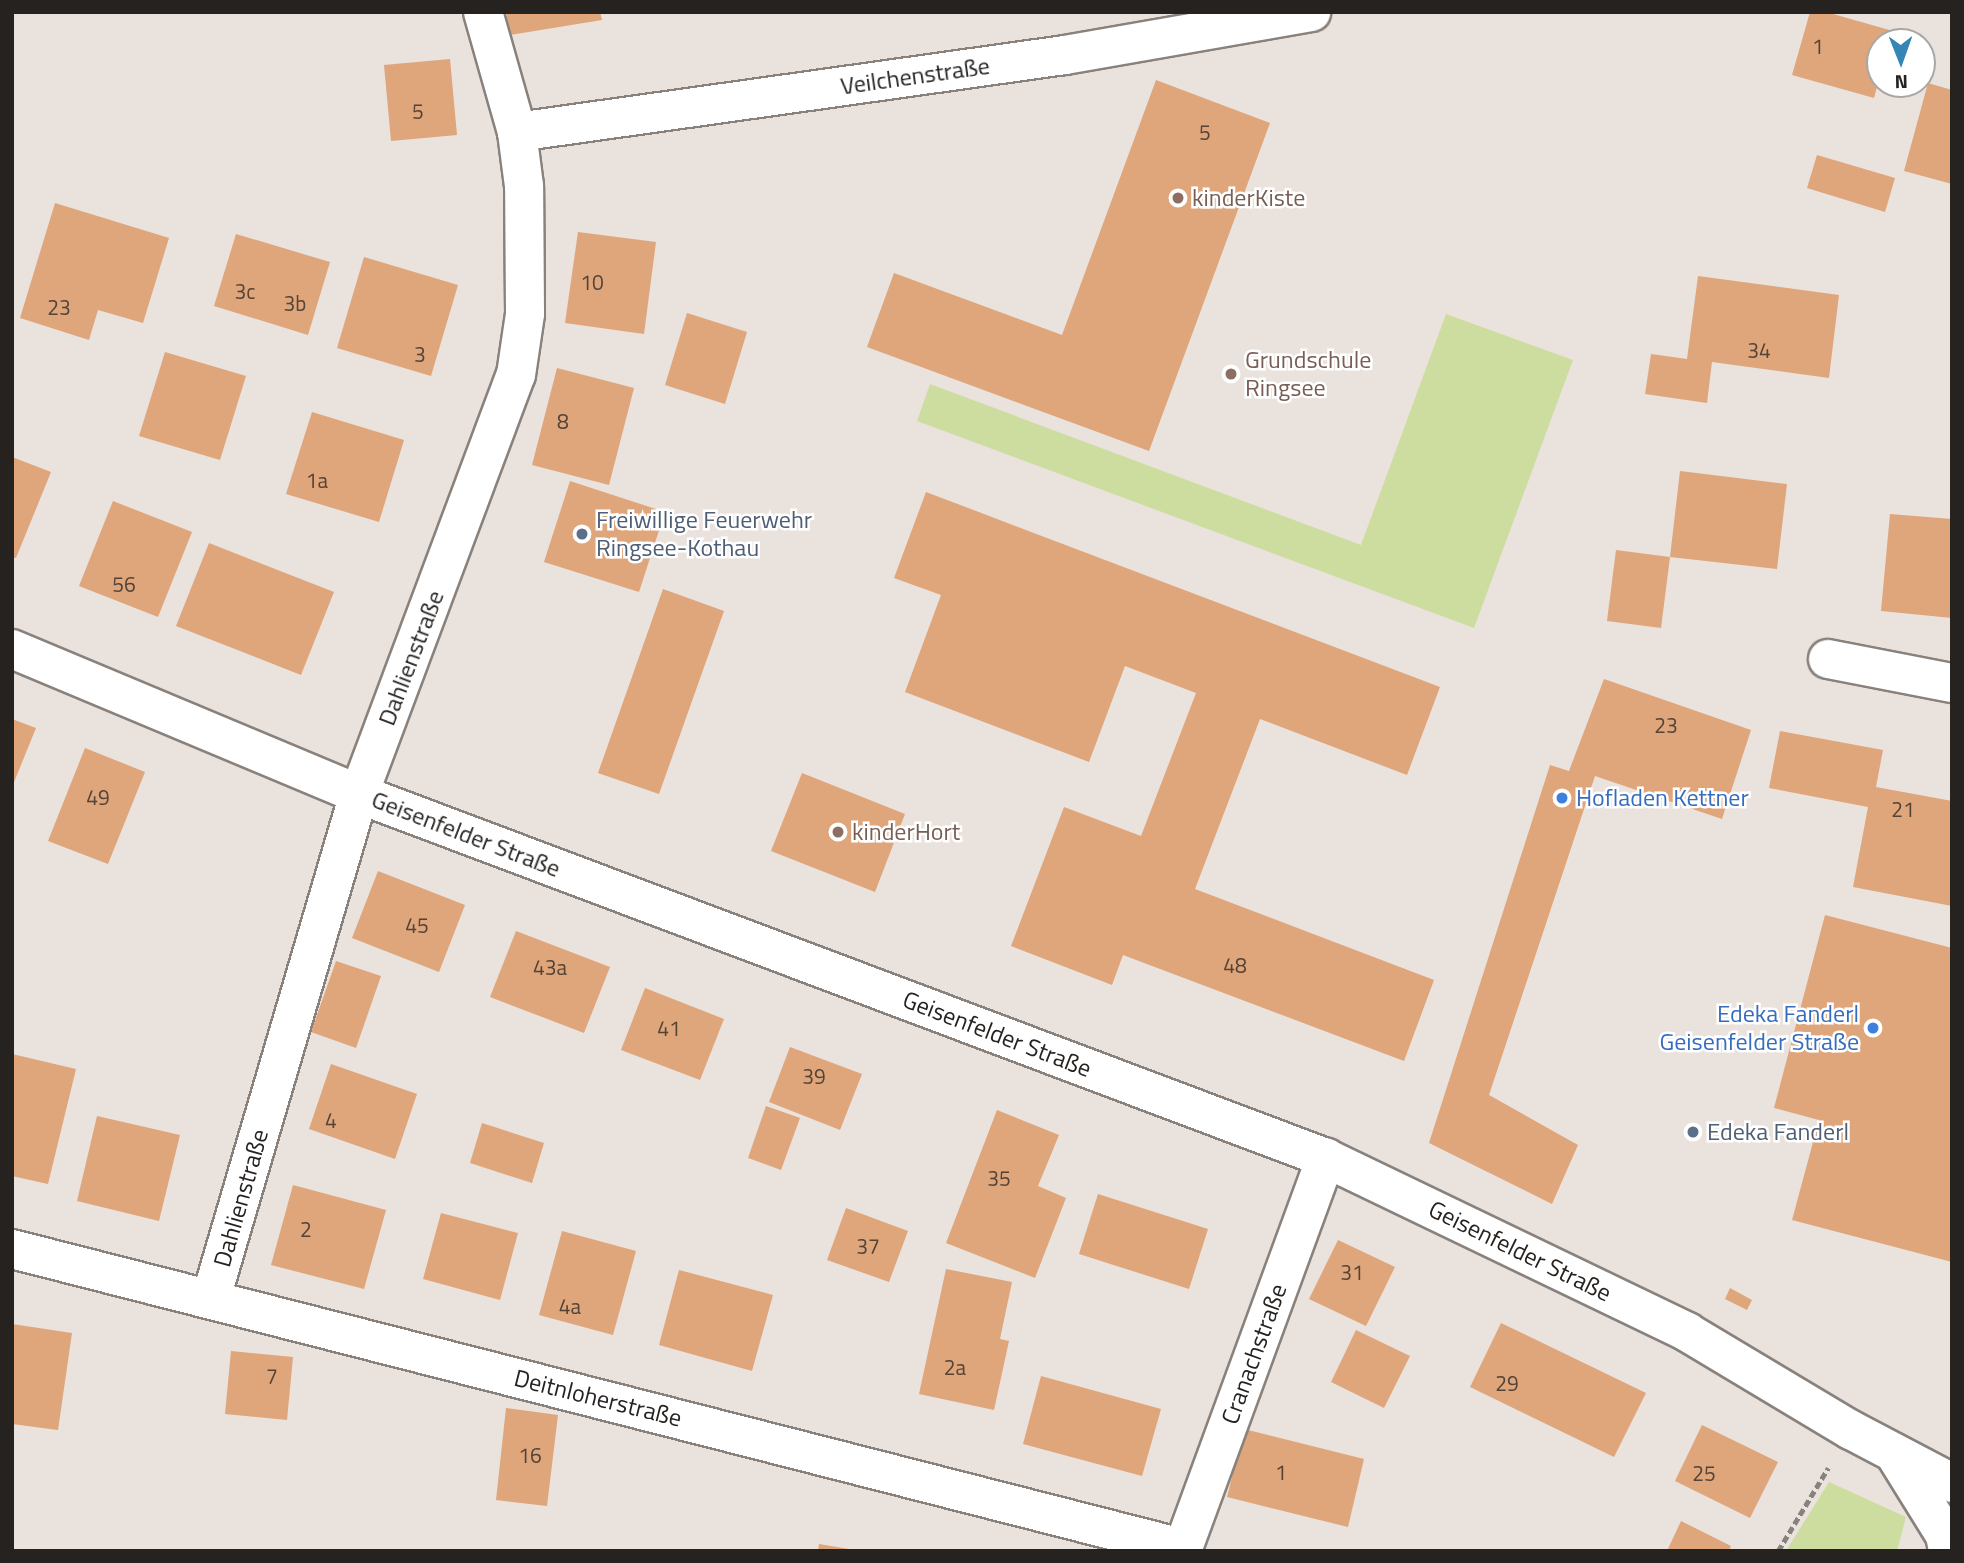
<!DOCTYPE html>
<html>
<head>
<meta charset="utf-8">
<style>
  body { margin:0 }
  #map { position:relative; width:1964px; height:1563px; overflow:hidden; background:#eae2dc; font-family:"Titillium Web",sans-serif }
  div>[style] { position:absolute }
  .green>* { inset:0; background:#cddda0 }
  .building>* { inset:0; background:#dfa57b }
  .path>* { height:4.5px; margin-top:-2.25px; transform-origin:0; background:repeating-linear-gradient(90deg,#88827e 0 7px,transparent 0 10.5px) }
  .roads { filter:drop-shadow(2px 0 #89817c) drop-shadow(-2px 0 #89817c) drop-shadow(0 2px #89817c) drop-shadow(0 -2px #89817c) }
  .minor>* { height:38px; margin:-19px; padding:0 19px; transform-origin:19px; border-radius:19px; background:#fff }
  .tertiary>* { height:38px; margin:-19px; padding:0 19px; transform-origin:19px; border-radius:19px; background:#fff }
  .dots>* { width:19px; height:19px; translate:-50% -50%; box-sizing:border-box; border:4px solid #fff; border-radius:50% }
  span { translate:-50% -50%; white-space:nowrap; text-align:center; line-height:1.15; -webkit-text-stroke:5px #fff; paint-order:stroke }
  .number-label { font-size:21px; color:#544337 }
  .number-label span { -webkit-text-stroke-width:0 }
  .street-label { font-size:24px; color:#252220 }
  .education-label { font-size:24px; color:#785e54 }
  .left { translate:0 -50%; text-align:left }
  .service-label { font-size:24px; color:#4e5e75 }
  .shop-label { font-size:24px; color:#366cbe }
  .right { translate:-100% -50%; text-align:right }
  .frame { position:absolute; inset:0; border:14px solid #252220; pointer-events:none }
  .north { position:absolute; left:1866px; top:28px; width:70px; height:70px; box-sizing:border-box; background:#fff; border:2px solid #a8a7a6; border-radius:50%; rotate:179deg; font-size:19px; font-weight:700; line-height:28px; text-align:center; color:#252220 }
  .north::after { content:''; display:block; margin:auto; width:24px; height:32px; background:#3486b7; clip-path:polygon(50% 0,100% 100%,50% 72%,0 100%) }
</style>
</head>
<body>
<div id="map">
  <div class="green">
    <i style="clip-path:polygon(1446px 314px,1573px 360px,1474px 628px,917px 421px,930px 384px,1361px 545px)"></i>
    <i style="clip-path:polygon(1829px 1482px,1906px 1517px,1897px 1551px,1786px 1551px)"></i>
  </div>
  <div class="building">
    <i style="clip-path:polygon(506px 12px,600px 12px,602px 20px,510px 35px)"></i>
    <i style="clip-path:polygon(1810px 12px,1826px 12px,1893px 31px,1890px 42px,1880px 42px,1880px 76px,1874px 98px,1792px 75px)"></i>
    <i style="clip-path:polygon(450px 59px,457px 135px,391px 141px,384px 65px)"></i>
    <i style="clip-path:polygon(1156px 80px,1270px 123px,1149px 451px,867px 347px,894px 273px,1062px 335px)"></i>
    <i style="clip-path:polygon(1928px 83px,1952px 90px,1952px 184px,1904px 171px)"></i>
    <i style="clip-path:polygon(1817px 155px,1895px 178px,1885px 212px,1807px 188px)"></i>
    <i style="clip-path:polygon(55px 203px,169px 238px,143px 323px,98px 310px,89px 340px,20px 318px)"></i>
    <i style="clip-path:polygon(578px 232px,656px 242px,644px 334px,565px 323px)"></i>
    <i style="clip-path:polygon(236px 234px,330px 262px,308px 335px,214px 306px)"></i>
    <i style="clip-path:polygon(364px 257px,458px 285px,431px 376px,337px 348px)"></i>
    <i style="clip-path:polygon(1698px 276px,1839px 295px,1829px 378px,1712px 362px,1707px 403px,1645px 394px,1651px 354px,1687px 359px)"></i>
    <i style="clip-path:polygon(687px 313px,747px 332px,725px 404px,665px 385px)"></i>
    <i style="clip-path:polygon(165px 352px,246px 376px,220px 460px,139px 436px)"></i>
    <i style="clip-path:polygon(557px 368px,634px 388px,609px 485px,532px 465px)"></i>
    <i style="clip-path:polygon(312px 412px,404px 440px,379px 522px,286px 494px)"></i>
    <i style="clip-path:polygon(12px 457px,51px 472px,16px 558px,12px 557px)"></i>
    <i style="clip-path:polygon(1680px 471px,1787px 484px,1777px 569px,1670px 557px)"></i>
    <i style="clip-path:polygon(570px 481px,665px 512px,639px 592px,544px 562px)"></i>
    <i style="clip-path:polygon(926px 492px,1440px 687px,1407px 775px,1260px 719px,1195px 889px,1434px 980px,1404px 1061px,1123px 955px,1112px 985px,1011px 946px,1064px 807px,1141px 836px,1196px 693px,1125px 666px,1089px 762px,905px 692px,941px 595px,894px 578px)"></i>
    <i style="clip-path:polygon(113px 501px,192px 532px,158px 617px,79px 586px)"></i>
    <i style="clip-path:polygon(1890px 514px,1952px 519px,1952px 618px,1881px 611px)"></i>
    <i style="clip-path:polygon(209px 543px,334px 592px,301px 675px,176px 626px)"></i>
    <i style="clip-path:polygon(1616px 550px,1670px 557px,1661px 628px,1607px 621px)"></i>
    <i style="clip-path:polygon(663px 589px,724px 611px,659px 794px,598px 773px)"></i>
    <i style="clip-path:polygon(1604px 679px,1751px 730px,1722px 819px,1595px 776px,1489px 1095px,1578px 1145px,1552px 1204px,1429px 1143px,1550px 765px,1569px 771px)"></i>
    <i style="clip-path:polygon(12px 719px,36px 728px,12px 787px)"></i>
    <i style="clip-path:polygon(1780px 731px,1883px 750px,1876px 787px,1952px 801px,1952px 906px,1853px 887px,1868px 807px,1769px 788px)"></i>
    <i style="clip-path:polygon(85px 748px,145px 772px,108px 864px,48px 841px)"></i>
    <i style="clip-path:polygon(802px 773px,905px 814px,875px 892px,771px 851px)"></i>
    <i style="clip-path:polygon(378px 871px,465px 905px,439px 972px,352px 938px)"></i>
    <i style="clip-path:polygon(1825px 915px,1952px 948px,1952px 1262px,1792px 1220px,1819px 1120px,1774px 1108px)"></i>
    <i style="clip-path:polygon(516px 931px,610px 967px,584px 1033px,490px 997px)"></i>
    <i style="clip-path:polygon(336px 961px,381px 976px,356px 1048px,311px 1032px)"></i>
    <i style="clip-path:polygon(645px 988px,724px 1019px,700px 1080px,621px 1050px)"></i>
    <i style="clip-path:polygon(790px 1047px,862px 1074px,840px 1130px,769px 1102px)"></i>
    <i style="clip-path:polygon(12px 1054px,76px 1069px,48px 1184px,12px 1176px)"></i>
    <i style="clip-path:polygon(331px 1064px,417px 1094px,395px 1159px,309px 1129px)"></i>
    <i style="clip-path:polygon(766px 1106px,800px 1118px,781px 1170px,748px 1158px)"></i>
    <i style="clip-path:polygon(997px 1110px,1059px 1135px,1038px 1186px,1066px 1198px,1035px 1278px,946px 1243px)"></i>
    <i style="clip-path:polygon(97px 1116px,180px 1135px,159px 1221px,77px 1201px)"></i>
    <i style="clip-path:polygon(482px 1123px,544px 1143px,532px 1183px,470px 1163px)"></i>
    <i style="clip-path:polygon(293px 1185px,386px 1210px,364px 1289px,271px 1265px)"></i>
    <i style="clip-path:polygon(1098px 1194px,1208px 1229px,1189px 1289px,1079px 1254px)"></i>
    <i style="clip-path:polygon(846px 1208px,908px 1231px,889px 1282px,827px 1260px)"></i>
    <i style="clip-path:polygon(441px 1213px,518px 1233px,500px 1300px,423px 1279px)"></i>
    <i style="clip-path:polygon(562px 1231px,636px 1251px,613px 1335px,539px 1315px)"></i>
    <i style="clip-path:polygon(1338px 1240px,1395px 1267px,1366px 1326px,1309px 1299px)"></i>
    <i style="clip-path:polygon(946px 1269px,1012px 1282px,1000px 1339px,1009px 1341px,994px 1410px,919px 1394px)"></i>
    <i style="clip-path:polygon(679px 1270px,773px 1295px,752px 1371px,659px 1345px)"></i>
    <i style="clip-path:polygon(1730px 1288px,1752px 1300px,1747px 1310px,1725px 1299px)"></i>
    <i style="clip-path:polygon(1501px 1323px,1646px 1393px,1614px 1457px,1470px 1387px)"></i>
    <i style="clip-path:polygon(12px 1324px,72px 1333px,58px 1430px,12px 1424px)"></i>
    <i style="clip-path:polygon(1356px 1330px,1410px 1356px,1384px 1408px,1331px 1382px)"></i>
    <i style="clip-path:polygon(231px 1351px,293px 1357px,287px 1420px,225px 1414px)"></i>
    <i style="clip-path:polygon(1041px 1376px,1161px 1409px,1142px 1476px,1023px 1444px)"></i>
    <i style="clip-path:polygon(506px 1408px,558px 1415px,547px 1506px,496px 1500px)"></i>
    <i style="clip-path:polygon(1702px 1425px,1778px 1462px,1750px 1518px,1675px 1481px)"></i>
    <i style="clip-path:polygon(1244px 1429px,1364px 1459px,1348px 1527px,1227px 1497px)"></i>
    <i style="clip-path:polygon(1681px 1521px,1731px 1546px,1729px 1551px,1667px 1551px)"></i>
    <i style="clip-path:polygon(819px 1544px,849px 1549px,849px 1551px,818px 1551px)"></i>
  </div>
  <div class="path">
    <i style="left:1778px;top:1551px;width:97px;rotate:-58.9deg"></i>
  </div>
  <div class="roads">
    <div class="minor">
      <i style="left:517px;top:132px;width:553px;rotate:-8deg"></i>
      <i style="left:1065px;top:55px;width:250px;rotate:-9.9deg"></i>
      <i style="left:1828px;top:659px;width:126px;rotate:11deg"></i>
      <i style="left:12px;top:1249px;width:1208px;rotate:14.34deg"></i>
      <i style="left:211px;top:1298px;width:525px;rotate:-73.64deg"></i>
      <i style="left:359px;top:794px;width:447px;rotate:-69.5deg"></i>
      <i style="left:516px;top:375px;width:62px;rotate:-81.6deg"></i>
      <i style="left:525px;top:314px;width:128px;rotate:-90.4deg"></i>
      <i style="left:524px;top:186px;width:54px;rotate:-97.4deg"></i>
      <i style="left:517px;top:132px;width:125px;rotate:-105.8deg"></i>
      <i style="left:1894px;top:1453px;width:97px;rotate:58.1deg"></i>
      <i style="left:1945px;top:1535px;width:16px;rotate:79deg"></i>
      <i style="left:1182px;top:1551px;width:419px;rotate:-69.9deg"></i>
    </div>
    <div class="tertiary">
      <i style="left:12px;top:649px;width:376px;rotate:22.7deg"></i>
      <i style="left:359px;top:794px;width:1033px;rotate:20.63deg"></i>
      <i style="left:1326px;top:1158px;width:401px;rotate:25.7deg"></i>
      <i style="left:1687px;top:1332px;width:191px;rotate:30.9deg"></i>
      <i style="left:1851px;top:1430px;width:114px;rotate:27.7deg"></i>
    </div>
  </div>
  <div class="dots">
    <i style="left:1178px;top:198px;background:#8d6e63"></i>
    <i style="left:1231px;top:374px;background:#8d6e63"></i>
    <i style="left:582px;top:534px;background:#5c6f8a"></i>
    <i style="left:1562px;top:798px;background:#3f7fe0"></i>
    <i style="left:838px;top:832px;background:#8d6e63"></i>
    <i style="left:1873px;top:1028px;background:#3f7fe0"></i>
    <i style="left:1693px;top:1132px;background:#5c6f8a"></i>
  </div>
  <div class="number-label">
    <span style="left:1818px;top:46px">1</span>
    <span style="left:418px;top:111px">5</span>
    <span style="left:1205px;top:132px">5</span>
    <span style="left:592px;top:282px">10</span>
    <span style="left:245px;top:291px">3c</span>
    <span style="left:295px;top:303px">3b</span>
    <span style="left:59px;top:307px">23</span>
    <span style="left:1759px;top:350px">34</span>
    <span style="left:420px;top:354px">3</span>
    <span style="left:563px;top:421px">8</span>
    <span style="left:317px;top:480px">1a</span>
    <span style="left:124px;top:584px">56</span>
    <span style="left:1666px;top:725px">23</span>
    <span style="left:98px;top:797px">49</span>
    <span style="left:1903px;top:809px">21</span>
    <span style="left:417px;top:925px">45</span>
    <span style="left:1235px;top:965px">48</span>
    <span style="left:550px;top:967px">43a</span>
    <span style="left:669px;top:1028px">41</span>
    <span style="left:814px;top:1076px">39</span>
    <span style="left:331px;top:1120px">4</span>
    <span style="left:999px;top:1178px">35</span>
    <span style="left:306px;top:1229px">2</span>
    <span style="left:868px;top:1246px">37</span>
    <span style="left:1352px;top:1272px">31</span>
    <span style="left:570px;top:1306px">4a</span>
    <span style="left:955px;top:1367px">2a</span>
    <span style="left:272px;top:1376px">7</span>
    <span style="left:1507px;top:1383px">29</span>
    <span style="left:530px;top:1455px">16</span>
    <span style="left:1281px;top:1472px">1</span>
    <span style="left:1704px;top:1473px">25</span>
  </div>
  <div class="street-label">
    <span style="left:915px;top:76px;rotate:-8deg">Veilchenstraße</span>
    <span style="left:411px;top:658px;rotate:-69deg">Dahlienstraße</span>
    <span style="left:466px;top:834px;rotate:21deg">Geisenfelder Straße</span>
    <span style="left:997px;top:1034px;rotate:21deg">Geisenfelder Straße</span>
    <span style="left:241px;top:1198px;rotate:-74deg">Dahlienstraße</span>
    <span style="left:1520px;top:1251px;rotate:26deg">Geisenfelder Straße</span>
    <span style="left:1254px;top:1354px;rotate:-70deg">Cranachstraße</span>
    <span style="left:598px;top:1398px;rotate:14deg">Deitnloherstraße</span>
  </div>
  <div class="education-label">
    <span class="left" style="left:1192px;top:198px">kinderKiste</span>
    <span class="left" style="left:1245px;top:374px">Grundschule<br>Ringsee</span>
    <span class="left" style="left:852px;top:832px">kinderHort</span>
  </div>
  <div class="service-label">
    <span class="left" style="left:596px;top:534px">Freiwillige Feuerwehr<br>Ringsee-Kothau</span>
    <span class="left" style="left:1707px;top:1132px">Edeka Fanderl</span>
  </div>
  <div class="shop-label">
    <span class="left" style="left:1576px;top:798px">Hofladen Kettner</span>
    <span class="right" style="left:1859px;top:1028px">Edeka Fanderl<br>Geisenfelder Straße</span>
  </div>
  <div class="frame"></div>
  <div class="north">N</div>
</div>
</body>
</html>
